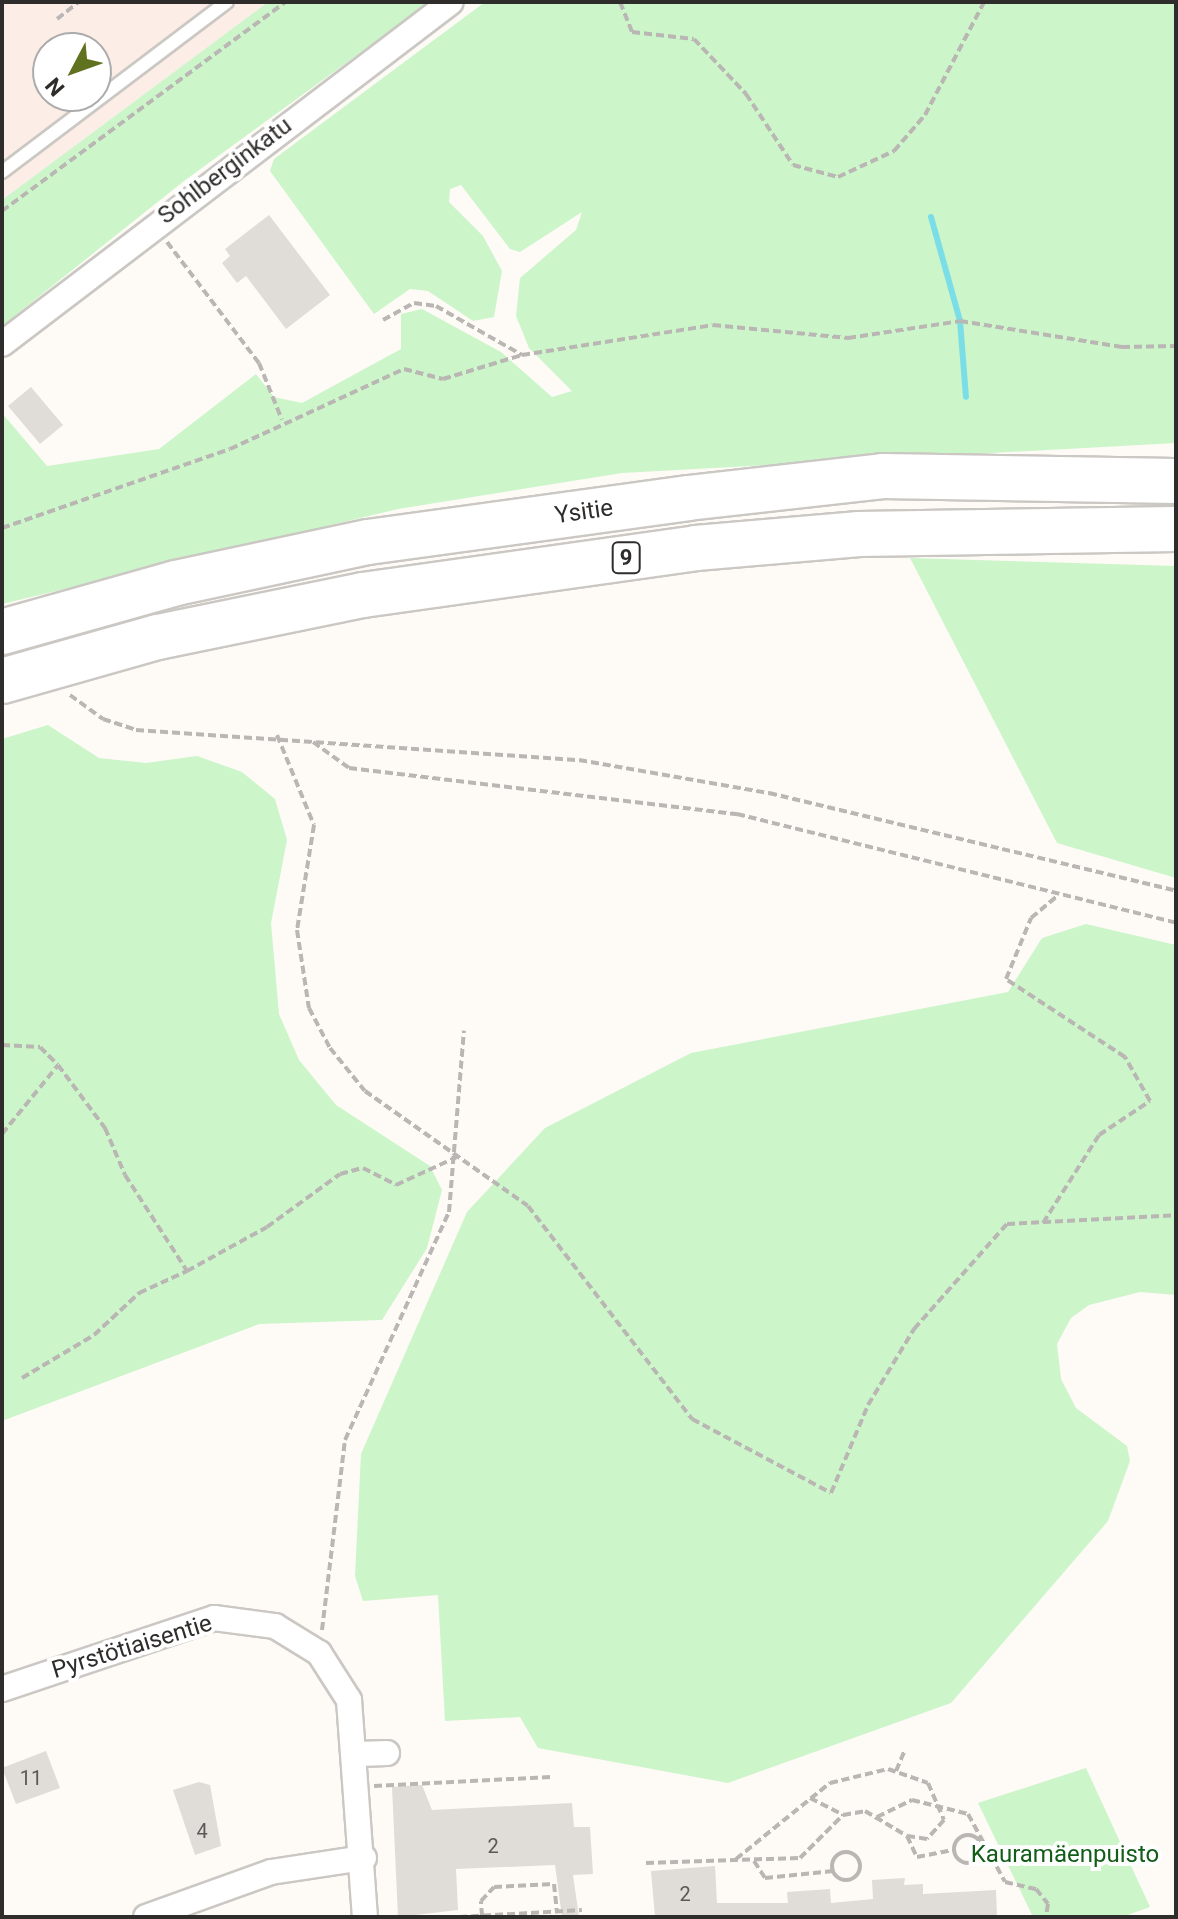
<!DOCTYPE html>
<html>
<head>
<meta charset="utf-8">
<style>
  body { margin:0 }
  #map { position:relative; width:1178px; height:1919px; overflow:hidden; background:#fefaf6; font-family:Roboto,sans-serif }
  div>[style] { position:absolute }
  .industrial>* { inset:0; background:#fceee7 }
  .green>* { inset:0; background:#ccf5ca }
  .stream>* { height:6px; margin:-3px; padding:0 3px; transform-origin:3px; border-radius:3px; background:#7bdee7 }
  .building>* { inset:0; background:#e0dcd8 }
  .path>* { height:4px; margin-top:-2px; transform-origin:0; background:repeating-linear-gradient(90deg,#b9b6b3 0 8px,transparent 0 12px) }
  .path>.ring { margin:-2px; padding:0; box-sizing:content-box; background:none; border:4px solid #b9b6b3; border-radius:50% }
  .roads { filter:drop-shadow(2px 0 #cbc8c4) drop-shadow(-2px 0 #cbc8c4) drop-shadow(0 2px #cbc8c4) drop-shadow(0 -2px #cbc8c4) }
  .service>* { height:12px; margin:-6px; padding:0 6px; transform-origin:6px; border-radius:6px; background:#fff }
  .minor>* { height:24px; margin:-12px; padding:0 12px; transform-origin:12px; border-radius:12px; background:#fff }
  .motorway>* { height:44px; margin:-22px; padding:0 22px; transform-origin:22px; border-radius:22px; background:#fff }
  span { translate:-50% -50%; white-space:nowrap; text-align:center; line-height:1.15; -webkit-text-stroke:8px #fff; paint-order:stroke }
  .number-label { font-size:20px; color:#5b5957 }
  .number-label span { -webkit-text-stroke-width:0 }
  .shield-label span { padding:2px 6px; background:#fff; border:2px solid; border-radius:6px; -webkit-text-stroke-width:0 }
  .shield-label { font-size:22px; color:#2f2d2c; font-weight:700 }
  .street-label { font-size:24px; color:#2f2d2c }
  .park-label { font-size:24px; color:#125d18 }
  .frame { position:absolute; inset:0; border:4px solid #2f2d2c; pointer-events:none }
  .north { position:absolute; left:32px; top:32px; width:80px; height:80px; box-sizing:border-box; background:#fff; border:2px solid #acabab; border-radius:50%; rotate:229deg; font-size:22px; font-weight:700; line-height:32px; text-align:center; color:#2f2d2c }
  .north::after { content:''; display:block; margin:auto; width:28px; height:36px; background:#60711f; clip-path:polygon(50% 0,100% 100%,50% 72%,0 100%) }
</style>
</head>
<body>
<div id="map">
  <div class="industrial">
    <i style="clip-path:polygon(evenodd,2px 2px,268px 2px,2px 200px,2px 2px,48px 48px,96px 48px,96px 96px,48px 96px,48px 48px)"></i>
  </div>
  <div class="green">
    <i style="clip-path:polygon(268px 2px,430px 2px,184px 181px,2px 326px,2px 200px)"></i>
    <i style="clip-path:polygon(485px 2px,1176px 2px,1176px 443px,622px 473px,398px 509px,2px 604px,2px 413px,47px 466px,159px 449px,256px 374px,274px 397px,302px 403px,401px 349px,401px 314px,422px 309px,501px 352px,552px 397px,572px 391px,529px 348px,516px 316px,520px 278px,576px 230px,582px 212px,520px 252px,510px 249px,461px 185px,450px 189px,449px 202px,483px 236px,502px 271px,494px 317px,473px 321px,428px 291px,410px 289px,374px 314px,270px 171px,274px 159px)"></i>
    <i style="clip-path:polygon(910px 558px,1176px 566px,1176px 878px,1057px 843px)"></i>
    <i style="clip-path:polygon(48px 725px,99px 758px,146px 763px,197px 756px,242px 772px,275px 799px,287px 840px,271px 923px,279px 1014px,299px 1060px,336px 1105px,430px 1166px,442px 1190px,427px 1248px,382px 1320px,259px 1324px,2px 1421px,2px 739px)"></i>
    <i style="clip-path:polygon(1086px 924px,1176px 945px,1176px 1295px,1140px 1292px,1089px 1305px,1071px 1318px,1057px 1344px,1061px 1379px,1076px 1408px,1127px 1446px,1130px 1461px,1108px 1521px,951px 1703px,728px 1783px,538px 1748px,520px 1717px,445px 1721px,438px 1595px,363px 1601px,355px 1576px,361px 1454px,467px 1212px,545px 1128px,691px 1053px,1008px 992px,1042px 938px)"></i>
    <i style="clip-path:polygon(1086px 1768px,1150px 1907px,1122px 1917px,1033px 1917px,978px 1803px)"></i>
  </div>
  <div class="stream">
    <i style="left:931px;top:217px;width:108px;rotate:74.4deg"></i>
    <i style="left:960px;top:321px;width:76px;rotate:85.5deg"></i>
  </div>
  <div class="building">
    <i style="clip-path:polygon(269px 215px,330px 295px,286px 329px,246px 276px,237px 283px,222px 263px,230px 256px,225px 249px)"></i>
    <i style="clip-path:polygon(31px 387px,63px 425px,40px 444px,8px 406px)"></i>
    <i style="clip-path:polygon(46px 1751px,60px 1788px,16px 1804px,2px 1768px)"></i>
    <i style="clip-path:polygon(199px 1782px,210px 1785px,221px 1846px,195px 1855px,173px 1790px)"></i>
    <i style="clip-path:polygon(422px 1785px,432px 1810px,572px 1803px,574px 1827px,590px 1827px,593px 1874px,573px 1875px,579px 1917px,562px 1917px,555px 1865px,456px 1869px,458px 1910px,398px 1917px,392px 1787px)"></i>
    <i style="clip-path:polygon(715px 1866px,717px 1903px,788px 1903px,787px 1892px,830px 1889px,831px 1903px,873px 1899px,872px 1880px,905px 1878px,904px 1885px,923px 1884px,923px 1894px,996px 1890px,997px 1917px,655px 1917px,651px 1871px)"></i>
  </div>
  <div class="path">
    <i style="left:620px;top:2px;width:32px;rotate:68deg"></i>
    <i style="left:632px;top:32px;width:62px;rotate:6.4deg"></i>
    <i style="left:694px;top:39px;width:76px;rotate:46.6deg"></i>
    <i style="left:746px;top:94px;width:85px;rotate:56.5deg"></i>
    <i style="left:793px;top:165px;width:47px;rotate:14.9deg"></i>
    <i style="left:838px;top:177px;width:62px;rotate:-24.9deg"></i>
    <i style="left:894px;top:151px;width:48px;rotate:-49.3deg"></i>
    <i style="left:925px;top:115px;width:127px;rotate:-62.4deg"></i>
    <i style="left:57px;top:19px;width:28px;rotate:-38deg"></i>
    <i style="left:2px;top:211px;width:352px;rotate:-36.4deg"></i>
    <i style="left:167px;top:242px;width:152px;rotate:52.8deg"></i>
    <i style="left:259px;top:363px;width:61px;rotate:68deg"></i>
    <i style="left:383px;top:320px;width:35px;rotate:-29deg"></i>
    <i style="left:414px;top:303px;width:22px;rotate:8deg"></i>
    <i style="left:436px;top:306px;width:99px;rotate:29.7deg"></i>
    <i style="left:2px;top:528px;width:241px;rotate:-19.1deg"></i>
    <i style="left:230px;top:449px;width:192px;rotate:-24.7deg"></i>
    <i style="left:404px;top:369px;width:40px;rotate:14.4deg"></i>
    <i style="left:443px;top:379px;width:83px;rotate:-16.9deg"></i>
    <i style="left:522px;top:355px;width:193px;rotate:-8.9deg"></i>
    <i style="left:713px;top:325px;width:136px;rotate:5.5deg"></i>
    <i style="left:848px;top:338px;width:113px;rotate:-8.6deg"></i>
    <i style="left:960px;top:321px;width:164px;rotate:9.1deg"></i>
    <i style="left:1122px;top:347px;width:54px;rotate:-1.1deg"></i>
    <i style="left:70px;top:695px;width:41px;rotate:36deg"></i>
    <i style="left:103px;top:719px;width:35px;rotate:18deg"></i>
    <i style="left:136px;top:730px;width:444px;rotate:3.9deg"></i>
    <i style="left:579px;top:760px;width:193px;rotate:9.9deg"></i>
    <i style="left:769px;top:793px;width:419px;rotate:13.5deg"></i>
    <i style="left:277px;top:735px;width:97px;rotate:67.7deg"></i>
    <i style="left:314px;top:825px;width:106px;rotate:99.2deg"></i>
    <i style="left:297px;top:930px;width:79px;rotate:81.3deg"></i>
    <i style="left:309px;top:1008px;width:45px;rotate:62.3deg"></i>
    <i style="left:330px;top:1048px;width:55px;rotate:50.9deg"></i>
    <i style="left:365px;top:1091px;width:199px;rotate:35.2deg"></i>
    <i style="left:528px;top:1206px;width:269px;rotate:52.4deg"></i>
    <i style="left:692px;top:1419px;width:157px;rotate:28deg"></i>
    <i style="left:831px;top:1493px;width:95px;rotate:-67.2deg"></i>
    <i style="left:868px;top:1405px;width:89px;rotate:-58.8deg"></i>
    <i style="left:914px;top:1329px;width:140px;rotate:-48.5deg"></i>
    <i style="left:1007px;top:1224px;width:169px;rotate:-3deg"></i>
    <i style="left:313px;top:742px;width:44px;rotate:35.8deg"></i>
    <i style="left:349px;top:768px;width:391px;rotate:6.8deg"></i>
    <i style="left:737px;top:814px;width:452px;rotate:13.9deg"></i>
    <i style="left:2px;top:1045px;width:38px;rotate:3deg"></i>
    <i style="left:40px;top:1047px;width:25px;rotate:45deg"></i>
    <i style="left:58px;top:1065px;width:79px;rotate:53.3deg"></i>
    <i style="left:105px;top:1128px;width:51px;rotate:66.9deg"></i>
    <i style="left:125px;top:1175px;width:114px;rotate:57.1deg"></i>
    <i style="left:187px;top:1271px;width:91px;rotate:-28.8deg"></i>
    <i style="left:267px;top:1227px;width:90px;rotate:-36deg"></i>
    <i style="left:340px;top:1174px;width:24px;rotate:-15deg"></i>
    <i style="left:363px;top:1168px;width:37px;rotate:27deg"></i>
    <i style="left:396px;top:1185px;width:67px;rotate:-24.7deg"></i>
    <i style="left:2px;top:1134px;width:89px;rotate:-50.9deg"></i>
    <i style="left:1043px;top:1223px;width:104px;rotate:-57.5deg"></i>
    <i style="left:1099px;top:1135px;width:61px;rotate:-33.7deg"></i>
    <i style="left:1150px;top:1101px;width:51px;rotate:-119.6deg"></i>
    <i style="left:1125px;top:1057px;width:142px;rotate:-146.8deg"></i>
    <i style="left:1006px;top:979px;width:66px;rotate:-67.7deg"></i>
    <i style="left:1031px;top:918px;width:34px;rotate:-40deg"></i>
    <i style="left:22px;top:1378px;width:84px;rotate:-30.8deg"></i>
    <i style="left:94px;top:1335px;width:62px;rotate:-43deg"></i>
    <i style="left:139px;top:1293px;width:53px;rotate:-24.6deg"></i>
    <i style="left:322px;top:1630px;width:191px;rotate:-83.1deg"></i>
    <i style="left:345px;top:1440px;width:251px;rotate:-65.5deg"></i>
    <i style="left:449px;top:1212px;width:182px;rotate:-85.3deg"></i>
    <i style="left:896px;top:1771px;width:23px;rotate:-67deg"></i>
    <i style="left:374px;top:1786px;width:177px;rotate:-2.9deg"></i>
    <i style="left:810px;top:1798px;width:37px;rotate:27deg"></i>
    <i style="left:877px;top:1817px;width:39px;rotate:-26deg"></i>
    <i style="left:912px;top:1800px;width:58px;rotate:14deg"></i>
    <i style="left:968px;top:1814px;width:77px;rotate:61.4deg"></i>
    <i style="left:1005px;top:1882px;width:32px;rotate:13deg"></i>
    <i style="left:1036px;top:1889px;width:19px;rotate:51deg"></i>
    <i style="left:1048px;top:1904px;width:13px;rotate:99deg"></i>
    <i class="ring" style="left:954px;top:1835px;width:24px;height:24px"></i>
    <i class="ring" style="left:832px;top:1852px;width:24px;height:24px"></i>
    <i style="left:736px;top:1859px;width:121px;rotate:-39deg"></i>
    <i style="left:830px;top:1783px;width:60px;rotate:-13.6deg"></i>
    <i style="left:888px;top:1769px;width:42px;rotate:19.3deg"></i>
    <i style="left:928px;top:1783px;width:40px;rotate:66.6deg"></i>
    <i style="left:944px;top:1820px;width:25px;rotate:132deg"></i>
    <i style="left:927px;top:1839px;width:20px;rotate:-171deg"></i>
    <i style="left:754px;top:1861px;width:20px;rotate:57deg"></i>
    <i style="left:765px;top:1878px;width:69px;rotate:-5.8deg"></i>
    <i style="left:646px;top:1863px;width:154px;rotate:-1.9deg"></i>
    <i style="left:800px;top:1858px;width:61px;rotate:-45deg"></i>
    <i style="left:843px;top:1815px;width:22px;rotate:-10deg"></i>
    <i style="left:865px;top:1811px;width:49px;rotate:30.8deg"></i>
    <i style="left:907px;top:1836px;width:23px;rotate:65deg"></i>
    <i style="left:917px;top:1857px;width:38px;rotate:-11deg"></i>
    <i style="left:482px;top:1916px;width:15px;rotate:-94deg"></i>
    <i style="left:481px;top:1901px;width:19px;rotate:-47deg"></i>
    <i style="left:494px;top:1887px;width:60px;rotate:-2.9deg"></i>
    <i style="left:554px;top:1884px;width:27px;rotate:84deg"></i>
    <i style="left:459px;top:1917px;width:123px;rotate:-3.3deg"></i>
  </div>
  <div class="roads">
    <div class="service">
      <i style="left:2px;top:172px;width:282px;rotate:-37.1deg"></i>
    </div>
    <div class="minor">
      <i style="left:2px;top:344px;width:564px;rotate:-37.3deg"></i>
      <i style="left:2px;top:1689px;width:224px;rotate:-18.5deg"></i>
      <i style="left:214px;top:1618px;width:62px;rotate:7.5deg"></i>
      <i style="left:275px;top:1626px;width:52px;rotate:31.5deg"></i>
      <i style="left:319px;top:1653px;width:56px;rotate:57.4deg"></i>
      <i style="left:349px;top:1700px;width:218px;rotate:85.8deg"></i>
      <i style="left:358px;top:1754px;width:29px;rotate:-2deg"></i>
      <i style="left:146px;top:1917px;width:133px;rotate:-19.8deg"></i>
      <i style="left:271px;top:1872px;width:94px;rotate:-8.6deg"></i>
    </div>
    <div class="motorway">
      <i style="left:2px;top:632px;width:181px;rotate:-15.7deg"></i>
      <i style="left:176px;top:583px;width:196px;rotate:-12.1deg"></i>
      <i style="left:368px;top:542px;width:323px;rotate:-7.8deg"></i>
      <i style="left:688px;top:498px;width:196px;rotate:-6.4deg"></i>
      <i style="left:883px;top:476px;width:293px;rotate:1deg"></i>
      <i style="left:2px;top:681px;width:162px;rotate:-15.8deg"></i>
      <i style="left:158px;top:637px;width:209px;rotate:-11.6deg"></i>
      <i style="left:363px;top:595px;width:336px;rotate:-8deg"></i>
      <i style="left:696px;top:548px;width:164px;rotate:-4.9deg"></i>
      <i style="left:859px;top:534px;width:317px;rotate:-0.9deg"></i>
    </div>
  </div>
  <div class="number-label">
    <span style="left:31px;top:1778px">11</span>
    <span style="left:202px;top:1831px">4</span>
    <span style="left:493px;top:1846px">2</span>
    <span style="left:685px;top:1894px">2</span>
  </div>
  <div class="shield-label">
    <span style="left:626px;top:558px">9</span>
  </div>
  <div class="street-label">
    <span style="left:225px;top:171px;rotate:-37deg">Sohlberginkatu</span>
    <span style="left:584px;top:512px;rotate:-8deg">Ysitie</span>
    <span style="left:132px;top:1647px;rotate:-17deg">Pyrstötiaisentie</span>
  </div>
  <div class="park-label">
    <span style="left:1065px;top:1855px">Kauramäenpuisto</span>
  </div>
  <div class="frame"></div>
  <div class="north">N</div>
</div>
</body>
</html>
